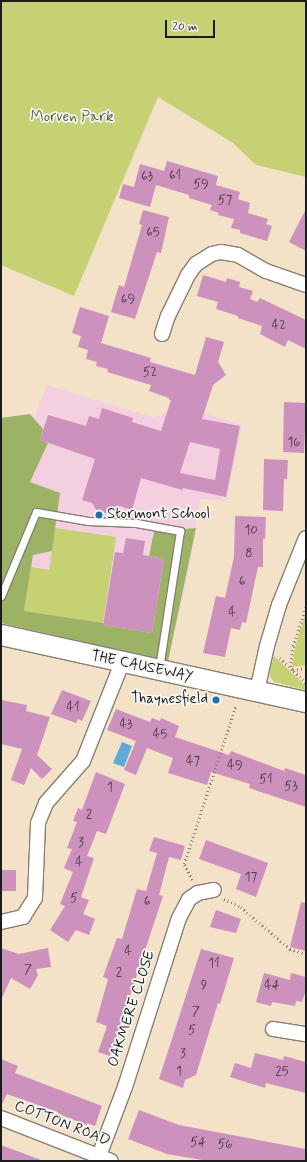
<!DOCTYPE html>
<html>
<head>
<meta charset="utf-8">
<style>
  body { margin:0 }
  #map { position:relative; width:307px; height:1162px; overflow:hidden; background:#f3e1c8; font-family:Mynerve,sans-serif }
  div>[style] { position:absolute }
  .built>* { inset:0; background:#f3cfe0 }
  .green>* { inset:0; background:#c5d173 }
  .forest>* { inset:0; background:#9cb365 }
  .water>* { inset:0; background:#5fabd8 }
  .building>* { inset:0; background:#cd91bd }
  .path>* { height:2.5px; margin-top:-1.25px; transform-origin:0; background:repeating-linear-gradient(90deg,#887e72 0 1px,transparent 0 4px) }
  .roads { filter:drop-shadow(1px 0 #887e72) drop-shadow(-1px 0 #887e72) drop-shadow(0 1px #887e72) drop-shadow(0 -1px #887e72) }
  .lane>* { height:7px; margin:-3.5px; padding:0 3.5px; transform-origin:3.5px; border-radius:3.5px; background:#fff }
  .street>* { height:14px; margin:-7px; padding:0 7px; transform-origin:7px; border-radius:7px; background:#fff }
  .secondary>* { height:20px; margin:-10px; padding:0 10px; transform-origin:10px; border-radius:10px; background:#fff }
  .dots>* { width:11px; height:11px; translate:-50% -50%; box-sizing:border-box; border:2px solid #f6f6f2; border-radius:50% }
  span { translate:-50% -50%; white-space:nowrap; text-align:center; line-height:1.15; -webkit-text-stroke:3.5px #f6f6f2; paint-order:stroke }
  .number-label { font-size:13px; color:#483944 }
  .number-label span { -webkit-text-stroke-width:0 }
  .park-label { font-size:15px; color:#575b3a }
  .poi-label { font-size:15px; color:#1c1c1c }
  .left { translate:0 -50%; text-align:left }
  .right { translate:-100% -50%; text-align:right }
  .street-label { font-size:15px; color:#1c1c1c }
  .frame { position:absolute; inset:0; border:2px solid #1c1c1c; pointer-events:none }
  .scale { position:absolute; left:165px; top:20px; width:50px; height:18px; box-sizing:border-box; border:2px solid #1c1c1c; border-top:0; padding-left:5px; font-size:12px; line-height:14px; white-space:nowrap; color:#1c1c1c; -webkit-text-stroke:3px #f6f6f2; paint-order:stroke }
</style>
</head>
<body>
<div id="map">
  <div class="built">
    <i style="clip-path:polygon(47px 385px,155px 418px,178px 405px,242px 425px,226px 501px,200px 499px,190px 562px,168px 661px,1px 623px,1px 502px)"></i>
  </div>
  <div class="green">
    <i style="clip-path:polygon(1px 1px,306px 1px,306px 177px,256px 165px,233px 143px,158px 97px,74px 296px,1px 265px)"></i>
    <i style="clip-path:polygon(55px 528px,116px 537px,103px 623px,24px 611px,31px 567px,49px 570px)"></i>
    <i style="clip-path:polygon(306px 612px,306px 665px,292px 667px,295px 647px)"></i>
    <i style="clip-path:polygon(274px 656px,306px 686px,306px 690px,274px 682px,270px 676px,270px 670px)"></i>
  </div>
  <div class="forest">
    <i style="clip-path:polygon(30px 414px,43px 429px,40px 440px,48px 443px,30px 482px,60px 493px,52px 551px,33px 555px,24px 611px,103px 623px,103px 625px,152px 633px,164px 559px,149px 556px,154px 532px,196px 528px,168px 661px,1px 623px,1px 418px)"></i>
  </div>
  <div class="water">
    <i style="clip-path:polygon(122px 742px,132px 746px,124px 767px,113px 763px)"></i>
  </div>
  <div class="building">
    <i style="clip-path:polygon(167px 161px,218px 176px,216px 185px,240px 192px,238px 199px,250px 203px,248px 213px,268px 219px,266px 224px,272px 226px,267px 241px,240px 233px,240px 230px,231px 228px,234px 219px,218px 215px,219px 213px,210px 210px,212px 205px,189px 198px,189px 195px,156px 185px,150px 207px,119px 198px,123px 184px,134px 187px,140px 164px,164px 171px)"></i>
    <i style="clip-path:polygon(306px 209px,306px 251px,289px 242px)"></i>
    <i style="clip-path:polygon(143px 210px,169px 217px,161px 253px,157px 252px,135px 319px,111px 312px,119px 285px,124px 287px,142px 225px,139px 224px)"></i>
    <i style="clip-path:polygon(203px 275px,226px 282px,227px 278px,240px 282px,239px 287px,253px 291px,250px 299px,257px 302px,260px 298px,306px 320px,306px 349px,288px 340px,285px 347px,260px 334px,262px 326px,238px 318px,238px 316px,216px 309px,218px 302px,197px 296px)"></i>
    <i style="clip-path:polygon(evenodd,80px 307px,109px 316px,101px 343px,151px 358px,150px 362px,195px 375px,206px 337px,224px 342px,218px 362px,226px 375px,213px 385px,202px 419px,240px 426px,226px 497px,183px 488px,182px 490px,141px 478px,132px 510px,120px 506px,106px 513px,97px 511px,92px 503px,82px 500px,95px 459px,40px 440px,48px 415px,86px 426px,89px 416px,99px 419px,102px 408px,133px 418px,132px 422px,161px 431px,171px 400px,169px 400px,169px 398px,149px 391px,151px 385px,107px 372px,108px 369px,96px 366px,97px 362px,86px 359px,88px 350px,78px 347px,81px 336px,72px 333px,80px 307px,190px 442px,220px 449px,215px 480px,180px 473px,190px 442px)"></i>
    <i style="clip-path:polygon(284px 402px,306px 403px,304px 453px,283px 452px)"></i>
    <i style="clip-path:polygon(264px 459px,288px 460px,287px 479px,284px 479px,283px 511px,263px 510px)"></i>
    <i style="clip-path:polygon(235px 516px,266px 517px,265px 539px,263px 539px,263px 567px,258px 567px,246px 623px,242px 622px,240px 630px,231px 628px,225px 657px,203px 653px,216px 596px,225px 598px,234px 557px)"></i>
    <i style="clip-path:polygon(126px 538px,145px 541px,143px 555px,164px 559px,152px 633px,103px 625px,115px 552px,123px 553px)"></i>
    <i style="clip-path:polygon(62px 690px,91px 701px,82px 721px,78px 719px,76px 723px,51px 714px)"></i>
    <i style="clip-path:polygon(1px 700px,27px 705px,26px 711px,50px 717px,37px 755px,52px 769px,42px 779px,31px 768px,24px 785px,11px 780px,22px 749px,1px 744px)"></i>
    <i style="clip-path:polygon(116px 709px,150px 722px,152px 718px,160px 721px,161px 718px,179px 726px,175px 737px,229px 755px,231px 751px,284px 771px,285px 768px,306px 775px,306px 807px,249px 788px,250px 784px,211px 772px,207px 785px,168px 773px,173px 758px,147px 748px,136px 775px,124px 770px,136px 741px,107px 730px)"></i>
    <i style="clip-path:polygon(96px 772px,125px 784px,106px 834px,97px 831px,87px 856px,94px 858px,81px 897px,89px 900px,83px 914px,95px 919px,89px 935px,76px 930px,68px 942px,50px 930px,65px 906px,60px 904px,73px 872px,64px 868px,72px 849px,67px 848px,77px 822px,73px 821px,78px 808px,82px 810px)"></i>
    <i style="clip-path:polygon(154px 837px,185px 846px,181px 860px,169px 857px,159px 895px,163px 896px,110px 1056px,98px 1052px,107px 1026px,96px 1022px,108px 979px,103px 977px,117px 938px,122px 939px,137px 889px,146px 891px,157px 853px,149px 851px)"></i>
    <i style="clip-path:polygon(206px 840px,268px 863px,256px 897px,236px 889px,241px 874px,199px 859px)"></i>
    <i style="clip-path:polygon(1px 870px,16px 870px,16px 891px,1px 891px)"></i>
    <i style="clip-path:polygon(301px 902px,306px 903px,306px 951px,290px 947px)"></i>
    <i style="clip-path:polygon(216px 910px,241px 919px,236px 933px,210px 927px)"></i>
    <i style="clip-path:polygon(1px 948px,19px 954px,48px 948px,51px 967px,36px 969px,38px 975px,30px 989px,11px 978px,1px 1000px)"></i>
    <i style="clip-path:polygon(201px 949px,234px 958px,220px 1004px,218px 1003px,196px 1075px,185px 1080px,183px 1088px,159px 1079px)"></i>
    <i style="clip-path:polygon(264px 973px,290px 980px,291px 973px,306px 977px,306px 990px,302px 1002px,296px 1001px,295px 1006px,272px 1002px,271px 1006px,256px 1002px)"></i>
    <i style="clip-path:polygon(255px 1053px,283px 1060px,284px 1056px,306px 1062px,306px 1093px,266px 1083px,265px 1088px,230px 1077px,235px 1063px,251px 1068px)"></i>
    <i style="clip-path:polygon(1px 1059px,18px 1066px,15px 1073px,102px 1106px,95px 1126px,87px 1123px,87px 1125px,59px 1114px,58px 1112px,7px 1094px,1px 1106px)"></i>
    <i style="clip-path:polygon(139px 1110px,179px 1125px,306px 1149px,306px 1161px,208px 1161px,167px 1154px,128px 1139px)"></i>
    <i style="clip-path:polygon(1px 1145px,41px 1160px,40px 1161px,1px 1161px)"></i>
  </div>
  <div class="path">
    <i style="left:280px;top:658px;width:18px;rotate:43deg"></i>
    <i style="left:293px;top:670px;width:13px;rotate:-9deg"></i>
    <i style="left:290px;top:667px;width:21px;rotate:-82deg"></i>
    <i style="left:293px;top:646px;width:42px;rotate:-72deg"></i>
    <i style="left:294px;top:671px;width:17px;rotate:45deg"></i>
    <i style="left:192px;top:880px;width:18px;rotate:-117deg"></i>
    <i style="left:184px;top:864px;width:167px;rotate:-71.9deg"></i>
    <i style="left:224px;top:899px;width:19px;rotate:25deg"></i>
    <i style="left:241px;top:907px;width:65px;rotate:40.6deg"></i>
    <i style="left:290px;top:949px;width:17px;rotate:17deg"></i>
  </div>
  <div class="roads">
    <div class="lane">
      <i style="left:1px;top:596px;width:91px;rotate:-67.4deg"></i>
      <i style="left:36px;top:512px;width:53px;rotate:9.8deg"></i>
      <i style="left:88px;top:521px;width:48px;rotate:2.4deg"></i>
      <i style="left:136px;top:523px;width:45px;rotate:10.3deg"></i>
      <i style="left:180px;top:531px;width:139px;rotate:98.7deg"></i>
    </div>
    <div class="street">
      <i style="left:162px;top:334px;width:19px;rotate:-72deg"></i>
      <i style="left:168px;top:316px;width:46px;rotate:-64deg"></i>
      <i style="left:188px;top:275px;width:14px;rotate:-54deg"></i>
      <i style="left:196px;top:264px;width:19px;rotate:-32deg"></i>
      <i style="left:212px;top:254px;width:9px;rotate:-13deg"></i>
      <i style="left:221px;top:252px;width:17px;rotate:10deg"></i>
      <i style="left:238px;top:255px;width:32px;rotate:30deg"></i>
      <i style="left:266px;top:271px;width:42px;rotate:19.3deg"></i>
      <i style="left:257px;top:691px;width:46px;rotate:-77.5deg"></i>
      <i style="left:267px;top:646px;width:43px;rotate:-73.7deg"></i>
      <i style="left:279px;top:605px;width:72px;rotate:-68.1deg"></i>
      <i style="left:1px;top:922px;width:23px;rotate:-13deg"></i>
      <i style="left:23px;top:917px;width:22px;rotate:-58deg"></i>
      <i style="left:35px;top:898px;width:75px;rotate:-87.7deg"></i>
      <i style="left:38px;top:823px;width:22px;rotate:-68deg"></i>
      <i style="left:46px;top:803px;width:56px;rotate:-48.6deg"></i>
      <i style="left:83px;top:761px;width:105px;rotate:-68.3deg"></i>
      <i style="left:273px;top:1029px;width:33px;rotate:9deg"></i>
      <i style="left:1px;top:1118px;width:118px;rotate:21.4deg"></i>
      <i style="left:99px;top:1156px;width:74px;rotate:-69.4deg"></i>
      <i style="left:125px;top:1087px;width:177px;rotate:-72.3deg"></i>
      <i style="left:179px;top:918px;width:21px;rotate:-62deg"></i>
      <i style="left:189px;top:899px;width:11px;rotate:-34deg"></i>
      <i style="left:198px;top:893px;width:16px;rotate:-11deg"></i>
    </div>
    <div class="secondary">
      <i style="left:1px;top:635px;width:312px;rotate:12.4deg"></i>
    </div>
  </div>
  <div class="dots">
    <i style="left:99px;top:515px;background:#1f6fb2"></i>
    <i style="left:216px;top:700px;background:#1f6fb2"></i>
  </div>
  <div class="number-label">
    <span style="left:175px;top:176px">61</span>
    <span style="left:147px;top:177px">63</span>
    <span style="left:201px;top:185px">59</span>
    <span style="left:225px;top:201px">57</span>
    <span style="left:153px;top:233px">65</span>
    <span style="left:128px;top:300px">69</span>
    <span style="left:279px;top:326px">42</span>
    <span style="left:150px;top:373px">52</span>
    <span style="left:294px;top:443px">16</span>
    <span style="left:251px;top:531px">10</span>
    <span style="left:249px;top:554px">8</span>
    <span style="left:242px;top:582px">6</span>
    <span style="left:232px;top:613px">4</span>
    <span style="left:73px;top:708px">41</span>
    <span style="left:126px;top:725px">43</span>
    <span style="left:160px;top:735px">45</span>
    <span style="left:193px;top:762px">47</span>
    <span style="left:235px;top:766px">49</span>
    <span style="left:266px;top:780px">51</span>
    <span style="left:291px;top:787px">53</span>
    <span style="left:110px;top:788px">1</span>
    <span style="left:89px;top:815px">2</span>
    <span style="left:81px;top:843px">3</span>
    <span style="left:79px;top:863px">4</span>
    <span style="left:251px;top:878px">17</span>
    <span style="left:74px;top:899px">5</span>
    <span style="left:147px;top:902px">6</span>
    <span style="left:128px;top:952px">4</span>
    <span style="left:214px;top:964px">11</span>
    <span style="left:28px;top:970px">7</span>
    <span style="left:119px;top:973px">2</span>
    <span style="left:204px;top:986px">9</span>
    <span style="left:272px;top:986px">44</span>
    <span style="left:196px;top:1012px">7</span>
    <span style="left:192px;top:1031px">5</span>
    <span style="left:183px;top:1054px">3</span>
    <span style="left:179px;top:1072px">1</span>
    <span style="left:282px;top:1072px">25</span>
    <span style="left:198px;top:1143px">54</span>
    <span style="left:225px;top:1145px">56</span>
  </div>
  <div class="park-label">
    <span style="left:72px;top:118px">Morven Park</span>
  </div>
  <div class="poi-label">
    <span class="left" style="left:107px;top:515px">Stormont School</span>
    <span class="right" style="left:208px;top:700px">Thaynesfield</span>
  </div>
  <div class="street-label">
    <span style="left:142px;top:667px;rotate:12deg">THE CAUSEWAY</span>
    <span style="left:132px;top:1009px;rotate:-72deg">OAKMERE CLOSE</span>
    <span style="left:62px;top:1124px;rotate:21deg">COTTON ROAD</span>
  </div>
  <div class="frame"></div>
  <div class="scale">20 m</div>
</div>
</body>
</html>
